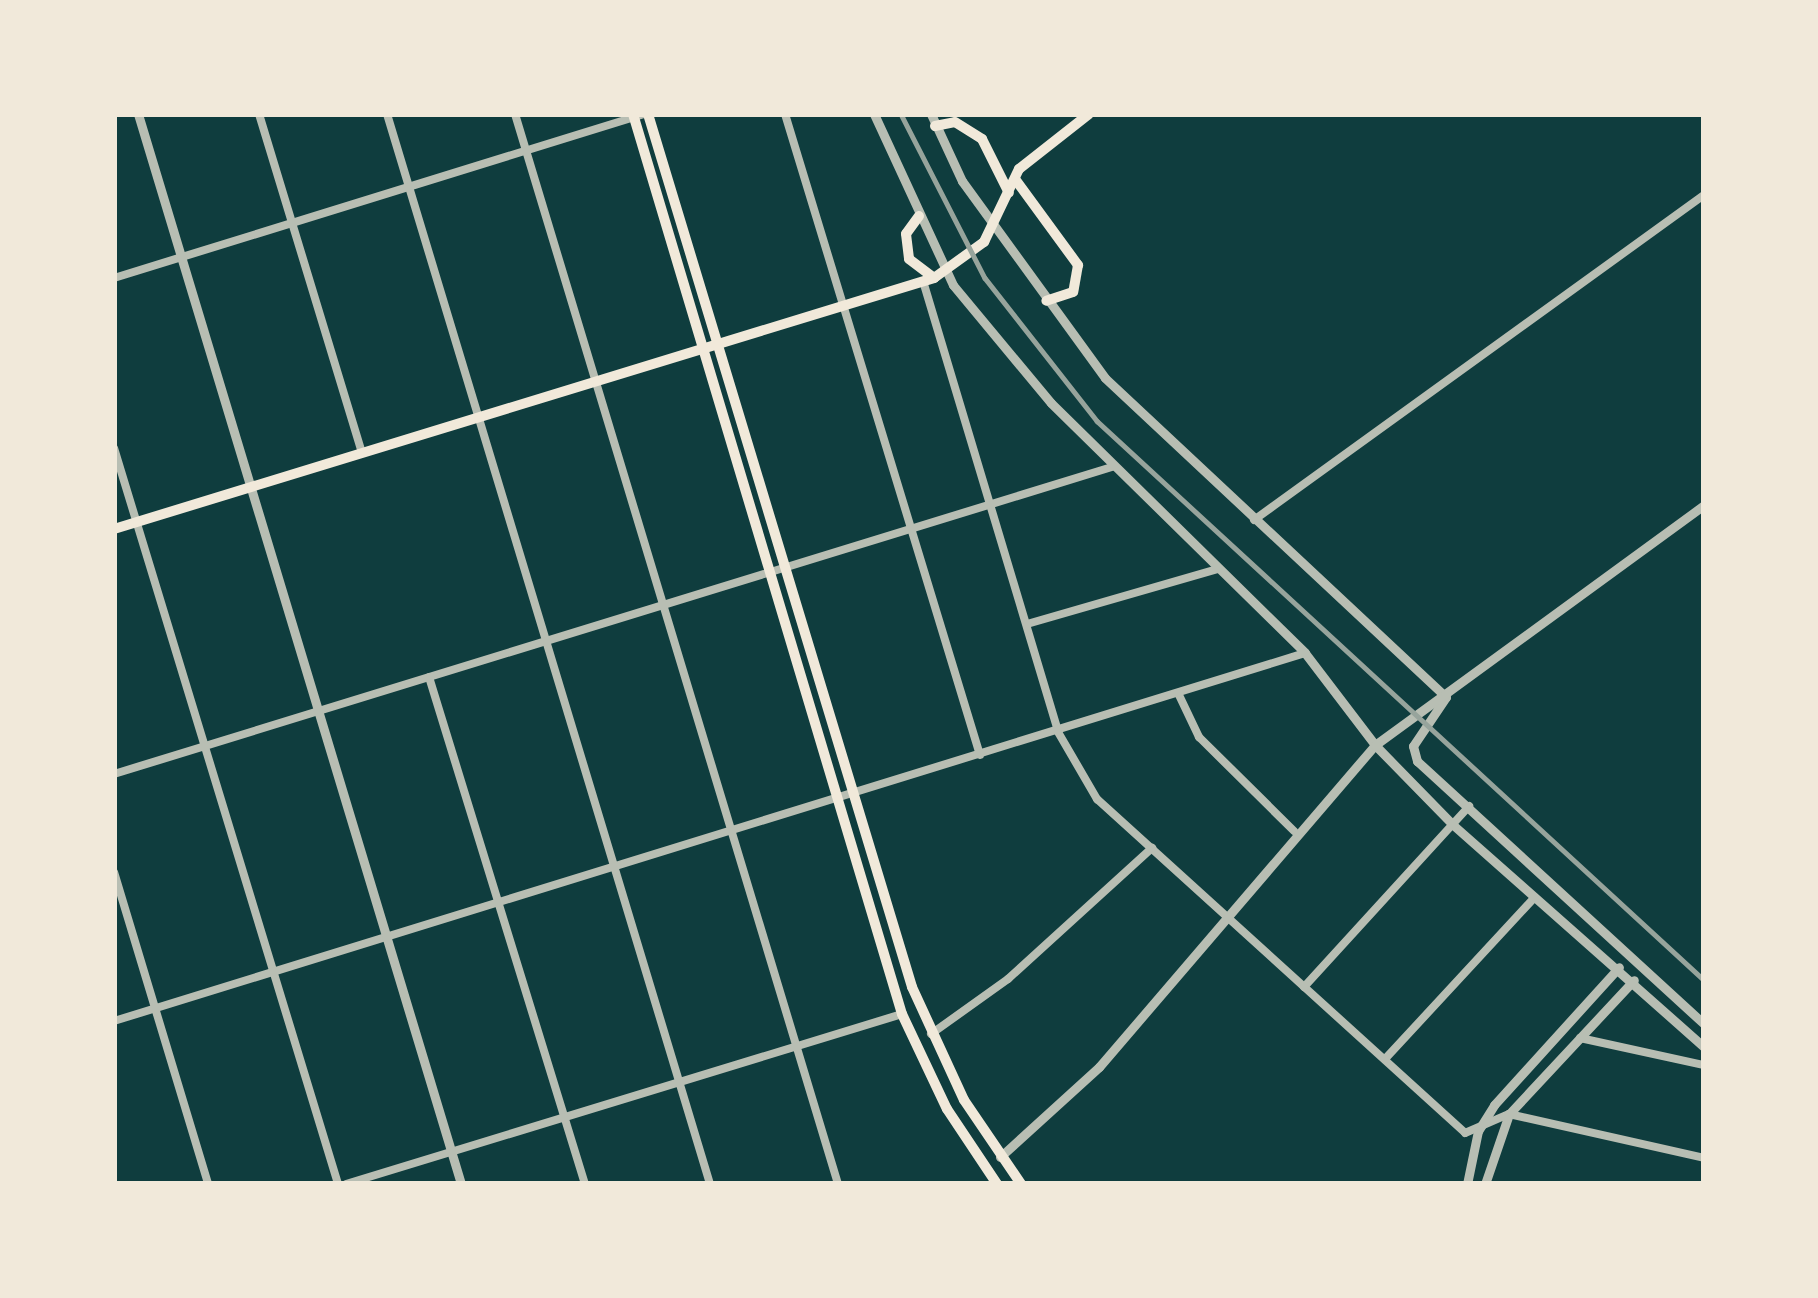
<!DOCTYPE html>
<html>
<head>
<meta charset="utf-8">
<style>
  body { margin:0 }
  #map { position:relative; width:1818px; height:1298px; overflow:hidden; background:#0f3d3e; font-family:Poppins,sans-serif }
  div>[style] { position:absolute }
  .minor>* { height:8px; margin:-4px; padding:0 4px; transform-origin:4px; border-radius:4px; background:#b8beb3 }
  .tertiary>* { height:9px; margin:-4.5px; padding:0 4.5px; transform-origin:4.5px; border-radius:4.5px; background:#b8beb3 }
  .secondary>* { height:10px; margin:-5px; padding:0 5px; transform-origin:5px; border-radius:5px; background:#f1e9da }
  .rail>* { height:4.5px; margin:-2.25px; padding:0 2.25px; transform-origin:2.25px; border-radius:2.25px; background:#97a49c }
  span { translate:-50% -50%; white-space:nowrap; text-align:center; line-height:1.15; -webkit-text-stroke:12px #f1e9da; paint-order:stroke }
  .frame { position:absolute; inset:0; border:117px solid #f1e9da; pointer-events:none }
</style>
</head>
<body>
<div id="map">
  <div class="minor">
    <i style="left:259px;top:114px;width:354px;rotate:73.1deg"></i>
    <i style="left:387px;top:114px;width:1118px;rotate:73.2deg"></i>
    <i style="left:515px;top:114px;width:1118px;rotate:73.2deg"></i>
    <i style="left:785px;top:114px;width:670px;rotate:73.08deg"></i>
    <i style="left:114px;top:278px;width:555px;rotate:-17.19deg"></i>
    <i style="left:923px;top:281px;width:471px;rotate:73.3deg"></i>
    <i style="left:1058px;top:732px;width:78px;rotate:59.8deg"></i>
    <i style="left:1097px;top:799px;width:497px;rotate:42.2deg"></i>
    <i style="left:1465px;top:1133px;width:48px;rotate:-23.4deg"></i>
    <i style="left:1509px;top:1114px;width:200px;rotate:12.7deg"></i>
    <i style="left:114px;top:448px;width:769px;rotate:73.07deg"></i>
    <i style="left:1254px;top:520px;width:555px;rotate:-35.84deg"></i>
    <i style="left:1027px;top:624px;width:198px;rotate:-16.1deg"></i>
    <i style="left:429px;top:677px;width:530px;rotate:72.9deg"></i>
    <i style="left:1179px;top:695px;width:47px;rotate:64.5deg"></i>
    <i style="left:1199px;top:737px;width:134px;rotate:44.7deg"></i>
    <i style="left:114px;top:774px;width:1044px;rotate:-17.1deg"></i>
    <i style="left:114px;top:872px;width:326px;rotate:73.2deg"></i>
    <i style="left:1304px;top:987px;width:245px;rotate:-47.6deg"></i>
    <i style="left:114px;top:1021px;width:1247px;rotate:-17.17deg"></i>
    <i style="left:931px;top:1034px;width:95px;rotate:-35.5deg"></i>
    <i style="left:1008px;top:979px;width:195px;rotate:-42.3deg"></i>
    <i style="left:1580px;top:1038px;width:127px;rotate:12.3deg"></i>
    <i style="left:1385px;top:1059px;width:219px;rotate:-47.2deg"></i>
    <i style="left:346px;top:1184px;width:581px;rotate:-17deg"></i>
  </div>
  <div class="tertiary">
    <i style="left:138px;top:114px;width:1118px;rotate:73.2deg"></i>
    <i style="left:874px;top:114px;width:188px;rotate:65.2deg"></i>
    <i style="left:953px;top:285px;width:153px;rotate:50.3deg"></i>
    <i style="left:1051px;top:403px;width:356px;rotate:44.5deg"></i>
    <i style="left:1305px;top:653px;width:116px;rotate:52.7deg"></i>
    <i style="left:1375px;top:745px;width:110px;rotate:45.7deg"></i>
    <i style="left:1452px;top:824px;width:337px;rotate:41.5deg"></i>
    <i style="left:931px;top:114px;width:74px;rotate:65.2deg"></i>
    <i style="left:962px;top:181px;width:243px;rotate:54deg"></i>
    <i style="left:1105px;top:378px;width:467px;rotate:43.1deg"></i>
    <i style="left:1446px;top:697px;width:59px;rotate:124deg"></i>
    <i style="left:1413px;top:746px;width:16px;rotate:75deg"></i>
    <i style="left:1417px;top:761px;width:389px;rotate:42.5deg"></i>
    <i style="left:1000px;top:1157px;width:134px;rotate:-42.3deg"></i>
    <i style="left:1099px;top:1067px;width:424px;rotate:-49.4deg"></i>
    <i style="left:1375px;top:745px;width:407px;rotate:-36.1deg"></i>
    <i style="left:1467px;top:1184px;width:54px;rotate:-78.3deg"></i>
    <i style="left:1478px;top:1131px;width:31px;rotate:-58deg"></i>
    <i style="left:1494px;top:1105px;width:186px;rotate:-47.8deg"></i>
    <i style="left:1485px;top:1184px;width:74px;rotate:-71.1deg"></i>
    <i style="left:1509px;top:1114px;width:183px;rotate:-47deg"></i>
  </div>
  <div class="secondary">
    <i style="left:633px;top:114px;width:939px;rotate:73.36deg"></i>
    <i style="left:902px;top:1014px;width:105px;rotate:64.7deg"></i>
    <i style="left:947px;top:1109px;width:90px;rotate:56.3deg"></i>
    <i style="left:648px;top:114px;width:912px;rotate:73.17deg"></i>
    <i style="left:912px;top:987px;width:124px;rotate:65.3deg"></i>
    <i style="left:964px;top:1100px;width:102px;rotate:55.8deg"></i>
    <i style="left:935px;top:126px;width:20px;rotate:-11deg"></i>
    <i style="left:955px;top:122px;width:32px;rotate:32deg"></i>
    <i style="left:982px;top:139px;width:60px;rotate:63.4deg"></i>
    <i style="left:1015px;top:179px;width:107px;rotate:53.8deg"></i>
    <i style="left:1078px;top:265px;width:27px;rotate:100deg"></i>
    <i style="left:1073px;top:292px;width:28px;rotate:162deg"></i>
    <i style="left:919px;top:216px;width:22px;rotate:126deg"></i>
    <i style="left:906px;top:234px;width:25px;rotate:83deg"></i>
    <i style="left:909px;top:259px;width:31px;rotate:37deg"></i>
    <i style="left:114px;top:529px;width:858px;rotate:-17.02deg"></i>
    <i style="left:934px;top:278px;width:62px;rotate:-35.8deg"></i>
    <i style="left:984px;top:242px;width:81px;rotate:-64.4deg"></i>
    <i style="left:1019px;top:169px;width:89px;rotate:-38.2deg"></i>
  </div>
  <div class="rail">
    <i style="left:901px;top:114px;width:184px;rotate:62.9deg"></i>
    <i style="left:985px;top:278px;width:182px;rotate:51.9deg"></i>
    <i style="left:1097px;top:421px;width:825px;rotate:42.64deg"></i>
  </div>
  <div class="frame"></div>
</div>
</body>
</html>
